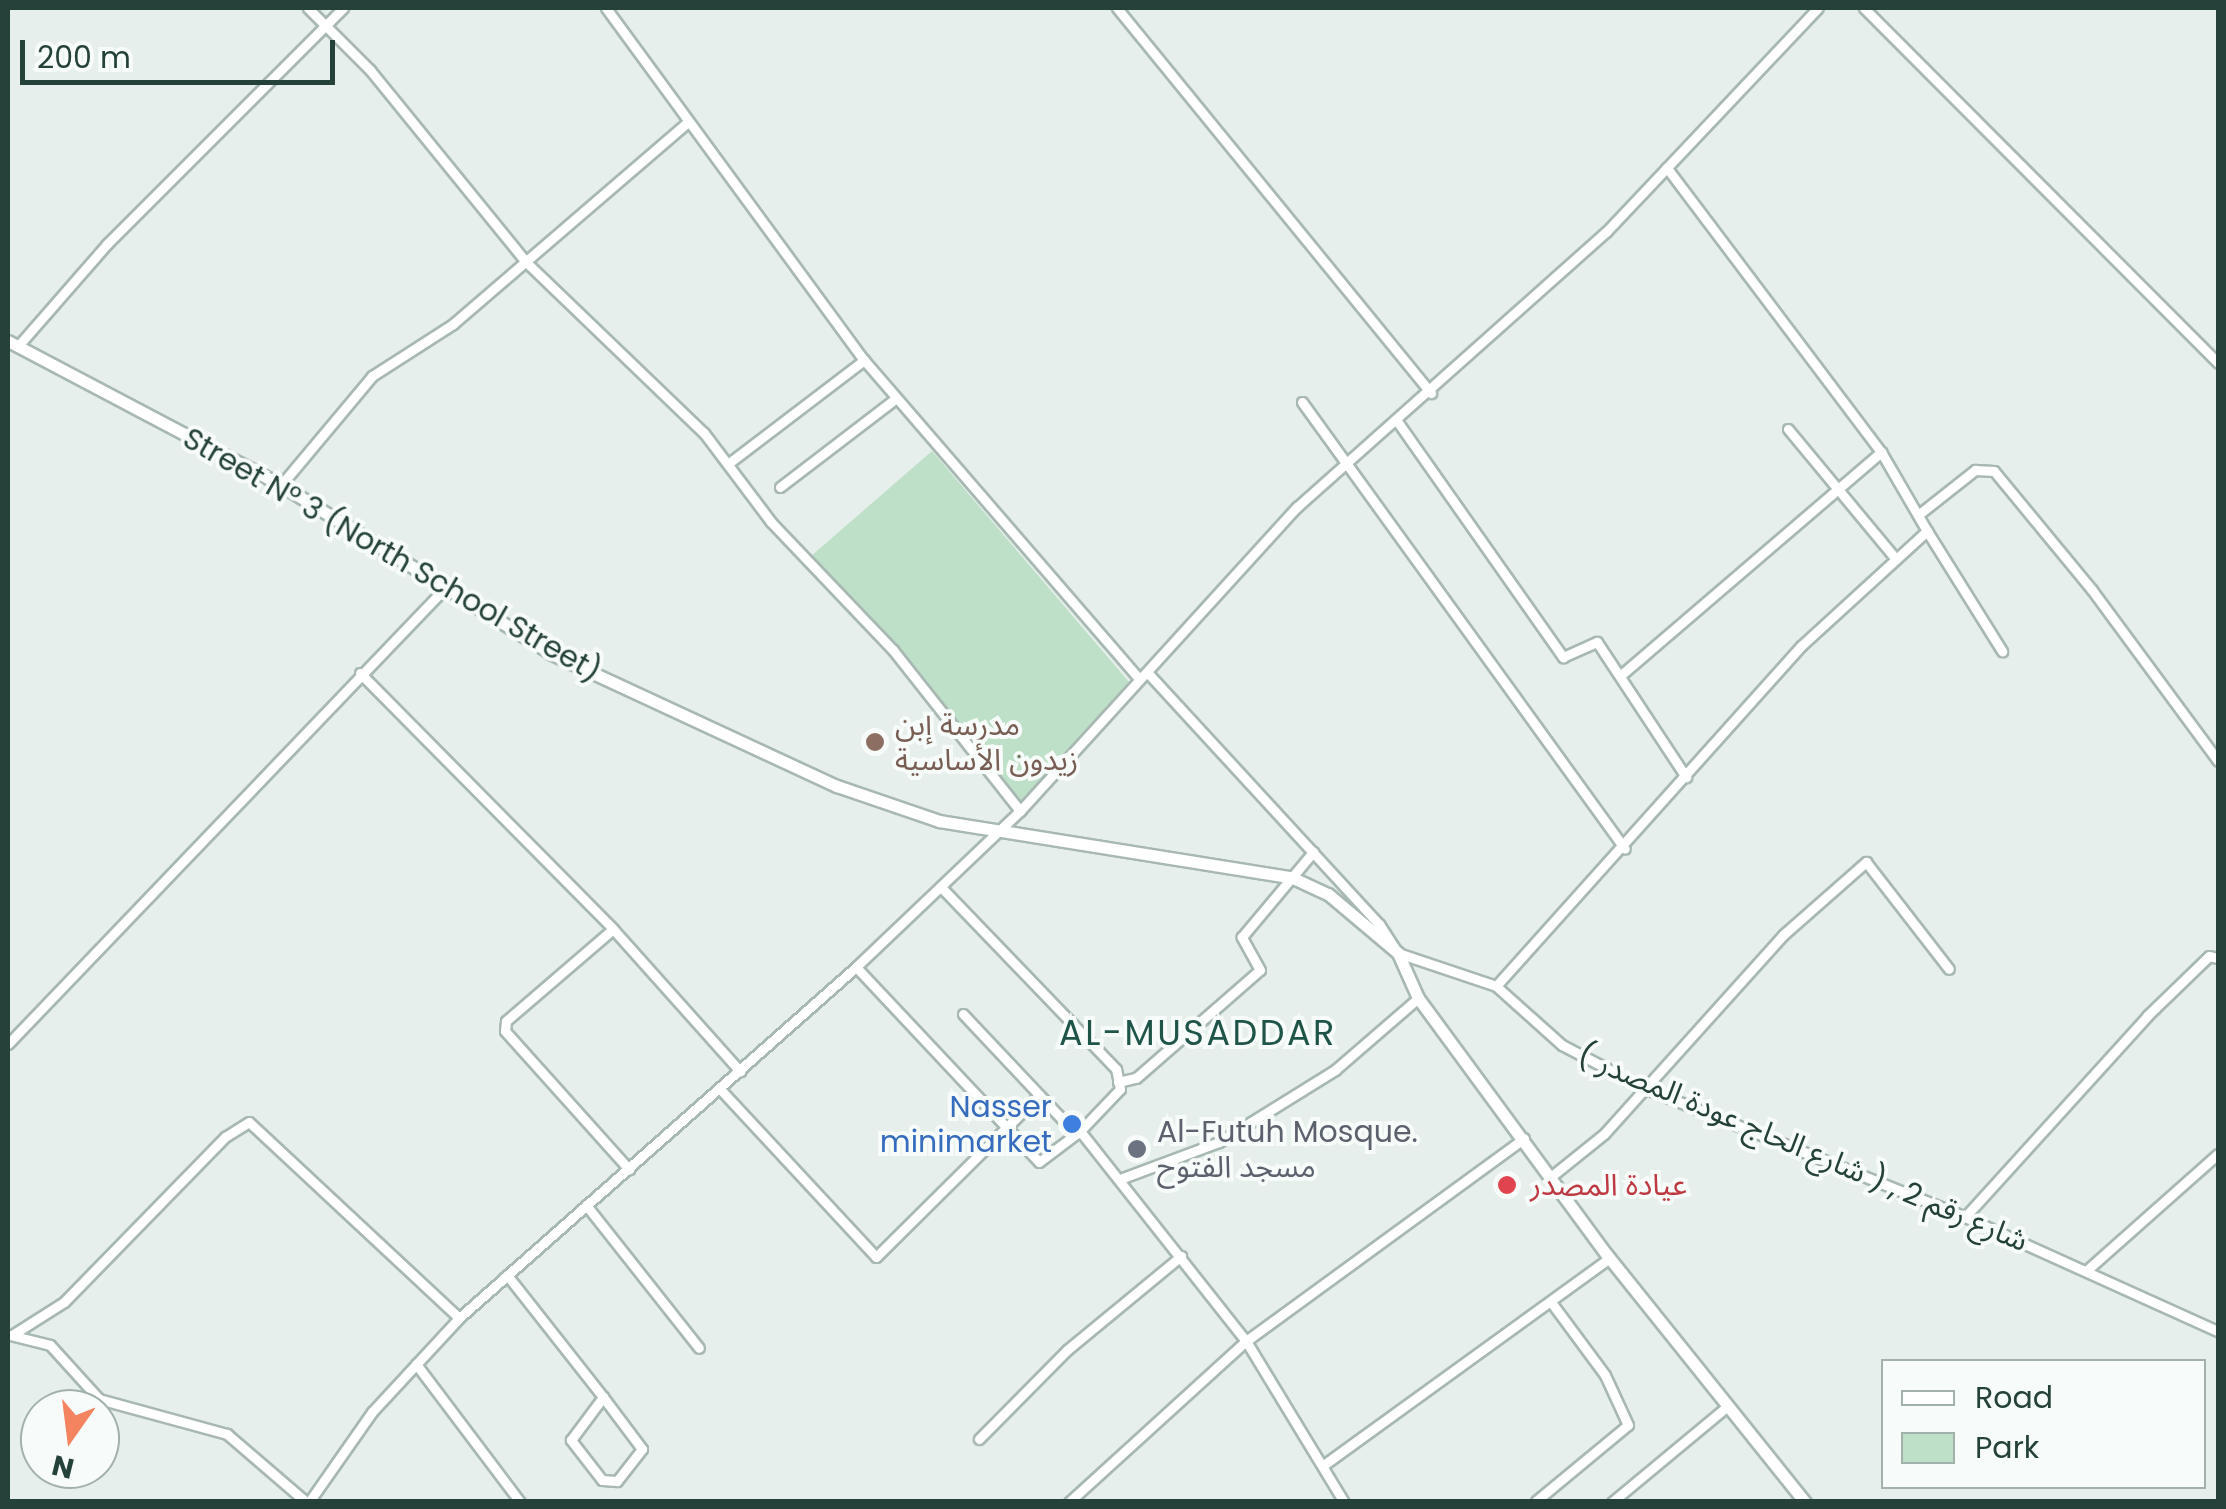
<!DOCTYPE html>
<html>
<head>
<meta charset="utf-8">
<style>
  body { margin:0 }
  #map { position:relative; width:2226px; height:1509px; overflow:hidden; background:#e6efeb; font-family:Poppins,"Noto Sans Arabic",sans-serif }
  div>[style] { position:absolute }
  .green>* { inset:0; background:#bfe0c8 }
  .roads { filter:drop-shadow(2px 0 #a8b8b2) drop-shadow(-2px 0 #a8b8b2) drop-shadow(0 2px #a8b8b2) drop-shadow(0 -2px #a8b8b2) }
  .minor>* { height:9px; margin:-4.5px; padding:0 4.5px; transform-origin:4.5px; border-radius:4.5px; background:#fff }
  .tertiary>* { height:11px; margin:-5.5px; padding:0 5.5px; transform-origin:5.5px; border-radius:5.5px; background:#fff }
  .dots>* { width:28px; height:28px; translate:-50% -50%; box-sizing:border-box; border:5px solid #f7fbf9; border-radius:50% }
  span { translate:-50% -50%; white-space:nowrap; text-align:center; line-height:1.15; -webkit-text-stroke:8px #f7fbf9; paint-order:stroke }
  .street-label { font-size:30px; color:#24423a }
  .education-label { font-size:30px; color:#785e54 }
  .left { translate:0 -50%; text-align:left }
  .shop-label { font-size:30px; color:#366cbe }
  .right { translate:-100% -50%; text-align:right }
  .worship-label { font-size:30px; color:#5b616d }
  .health-label { font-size:30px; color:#be3a42 }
  .quarter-label { font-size:35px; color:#1f5548; letter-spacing:2.5px }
  .frame { position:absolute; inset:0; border:10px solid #24423a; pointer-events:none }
  .legend { position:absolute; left:1881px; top:1359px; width:325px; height:130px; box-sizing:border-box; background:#f7fbf9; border:2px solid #a3b1ad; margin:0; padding:12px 18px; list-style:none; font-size:30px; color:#24423a }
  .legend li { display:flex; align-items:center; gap:20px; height:50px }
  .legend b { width:50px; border:2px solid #a3b1ad }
  .north { position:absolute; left:20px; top:1389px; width:100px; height:100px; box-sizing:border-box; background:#f7fbf9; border:2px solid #a3b1ad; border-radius:50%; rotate:194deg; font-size:28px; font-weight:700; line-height:40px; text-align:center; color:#24423a }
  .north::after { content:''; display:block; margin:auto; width:35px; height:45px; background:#f4845f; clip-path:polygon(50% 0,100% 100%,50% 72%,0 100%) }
  .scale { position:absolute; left:20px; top:40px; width:315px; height:45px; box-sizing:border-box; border:5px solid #24423a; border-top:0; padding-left:12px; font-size:30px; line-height:35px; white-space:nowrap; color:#24423a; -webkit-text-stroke:8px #f7fbf9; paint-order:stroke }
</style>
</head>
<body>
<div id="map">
  <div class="green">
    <i style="clip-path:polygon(932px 451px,1129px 682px,1017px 805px,810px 557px)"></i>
  </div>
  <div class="roads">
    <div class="minor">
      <i style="left:308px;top:8px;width:88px;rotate:45deg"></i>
      <i style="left:370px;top:70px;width:246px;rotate:50.9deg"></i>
      <i style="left:525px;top:261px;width:248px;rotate:43.9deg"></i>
      <i style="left:704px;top:433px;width:111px;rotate:53deg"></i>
      <i style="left:771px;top:522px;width:177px;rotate:46.4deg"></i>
      <i style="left:893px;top:650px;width:205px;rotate:51.7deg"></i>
      <i style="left:606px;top:8px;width:436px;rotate:53.8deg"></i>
      <i style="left:864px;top:360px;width:421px;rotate:49.2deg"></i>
      <i style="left:1117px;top:8px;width:497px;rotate:50.8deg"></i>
      <i style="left:1864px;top:8px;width:501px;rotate:45.08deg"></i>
      <i style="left:18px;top:346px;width:135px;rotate:-48.9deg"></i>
      <i style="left:107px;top:244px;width:334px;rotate:-45deg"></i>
      <i style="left:1302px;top:402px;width:551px;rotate:54.15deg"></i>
      <i style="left:1397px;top:421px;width:289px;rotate:54.9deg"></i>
      <i style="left:1563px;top:657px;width:37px;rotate:-24deg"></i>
      <i style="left:1597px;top:642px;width:162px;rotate:56.6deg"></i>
      <i style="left:1788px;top:429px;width:169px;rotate:50.3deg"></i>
      <i style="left:729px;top:463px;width:170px;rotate:-37.3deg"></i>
      <i style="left:281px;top:485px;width:142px;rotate:-50.1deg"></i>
      <i style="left:372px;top:376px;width:96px;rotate:-32.7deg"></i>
      <i style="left:453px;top:324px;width:308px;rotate:-40.7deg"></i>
      <i style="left:780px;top:487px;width:145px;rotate:-37.4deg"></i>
      <i style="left:1918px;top:515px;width:73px;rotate:-38.3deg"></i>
      <i style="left:1975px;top:470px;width:19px;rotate:3deg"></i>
      <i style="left:1994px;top:471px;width:154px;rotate:50.5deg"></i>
      <i style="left:2092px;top:590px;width:212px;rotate:53.6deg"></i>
      <i style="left:1927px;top:531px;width:142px;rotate:58deg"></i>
      <i style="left:1147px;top:672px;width:343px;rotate:47.4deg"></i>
      <i style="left:1379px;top:924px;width:35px;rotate:57deg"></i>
      <i style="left:1398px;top:953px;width:103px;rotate:18.6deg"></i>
      <i style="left:1496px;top:986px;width:89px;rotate:41.8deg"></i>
      <i style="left:1562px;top:1045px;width:90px;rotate:27.7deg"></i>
      <i style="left:1642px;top:1087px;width:348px;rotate:21.9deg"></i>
      <i style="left:1965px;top:1217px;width:277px;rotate:24.3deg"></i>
      <i style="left:360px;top:673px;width:360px;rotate:45.3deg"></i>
      <i style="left:613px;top:929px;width:191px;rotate:48.2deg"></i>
      <i style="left:1621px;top:675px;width:343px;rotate:-40.6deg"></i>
      <i style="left:613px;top:929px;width:141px;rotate:139.3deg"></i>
      <i style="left:506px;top:1021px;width:10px;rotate:96deg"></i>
      <i style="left:505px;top:1031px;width:186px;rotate:48.1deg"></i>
      <i style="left:856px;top:967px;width:267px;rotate:46.8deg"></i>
      <i style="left:1039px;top:1162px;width:51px;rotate:-37.1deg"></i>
      <i style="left:1080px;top:1131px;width:58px;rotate:-46.4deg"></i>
      <i style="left:1120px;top:1089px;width:20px;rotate:-101deg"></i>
      <i style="left:1116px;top:1069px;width:252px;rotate:-133.9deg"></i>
      <i style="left:1496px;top:986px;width:457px;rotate:-48.1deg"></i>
      <i style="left:1801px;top:646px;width:171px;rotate:-42.4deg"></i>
      <i style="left:1927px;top:531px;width:91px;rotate:-120.2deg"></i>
      <i style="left:1881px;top:452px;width:356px;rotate:-127deg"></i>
      <i style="left:963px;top:1014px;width:165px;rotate:46.7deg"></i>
      <i style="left:8px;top:1044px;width:630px;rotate:-46.22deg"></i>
      <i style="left:1118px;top:1082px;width:18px;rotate:-13deg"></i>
      <i style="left:1136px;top:1078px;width:164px;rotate:-41.1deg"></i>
      <i style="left:1260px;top:970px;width:38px;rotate:-119deg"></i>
      <i style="left:1242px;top:937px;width:111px;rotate:-50.1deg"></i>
      <i style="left:720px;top:1089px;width:229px;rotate:47.1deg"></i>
      <i style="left:876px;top:1257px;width:230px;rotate:-44.8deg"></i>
      <i style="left:1080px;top:1131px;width:268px;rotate:51.7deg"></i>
      <i style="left:1246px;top:1341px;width:188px;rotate:58.7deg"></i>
      <i style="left:1553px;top:1175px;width:65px;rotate:-38.8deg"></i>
      <i style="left:1604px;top:1134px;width:268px;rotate:-48deg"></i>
      <i style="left:1783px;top:935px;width:111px;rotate:-41.3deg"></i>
      <i style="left:1866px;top:862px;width:135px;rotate:52.2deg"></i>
      <i style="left:1120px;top:1179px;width:106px;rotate:-20.5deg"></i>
      <i style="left:1219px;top:1142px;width:137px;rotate:-31.8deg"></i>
      <i style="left:1335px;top:1070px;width:110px;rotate:-40.9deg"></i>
      <i style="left:586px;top:1205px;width:182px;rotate:51.7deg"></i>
      <i style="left:1965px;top:1217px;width:271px;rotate:-47.8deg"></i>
      <i style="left:2147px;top:1016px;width:86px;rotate:-44.1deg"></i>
      <i style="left:2209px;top:956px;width:9px;rotate:13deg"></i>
      <i style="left:2086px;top:1271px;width:176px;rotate:-41.6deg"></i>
      <i style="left:507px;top:1275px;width:155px;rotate:51.8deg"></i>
      <i style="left:603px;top:1397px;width:65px;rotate:53.1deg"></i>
      <i style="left:642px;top:1449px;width:41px;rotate:128deg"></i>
      <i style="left:617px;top:1481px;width:15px;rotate:-176deg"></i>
      <i style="left:602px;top:1480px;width:51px;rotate:-127.8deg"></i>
      <i style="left:571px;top:1440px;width:54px;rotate:-53.3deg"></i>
      <i style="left:10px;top:1335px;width:41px;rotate:14deg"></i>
      <i style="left:50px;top:1345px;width:73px;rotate:47.8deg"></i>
      <i style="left:99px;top:1399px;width:133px;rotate:15.3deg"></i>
      <i style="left:227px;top:1434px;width:104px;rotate:40.7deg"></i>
      <i style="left:12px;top:1335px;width:62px;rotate:-32.4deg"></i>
      <i style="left:64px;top:1302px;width:231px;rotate:-45.7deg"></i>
      <i style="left:225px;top:1137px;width:28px;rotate:-32deg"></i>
      <i style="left:249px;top:1122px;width:287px;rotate:43deg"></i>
      <i style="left:416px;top:1364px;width:173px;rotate:53deg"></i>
      <i style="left:979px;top:1439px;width:125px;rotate:-45.3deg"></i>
      <i style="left:1067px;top:1350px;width:148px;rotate:-39.5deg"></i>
      <i style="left:1325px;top:1464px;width:352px;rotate:-35.9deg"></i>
      <i style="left:1536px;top:1501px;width:119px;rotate:-39.6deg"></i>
      <i style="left:1628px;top:1425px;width:55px;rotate:-114.7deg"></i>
      <i style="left:1605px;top:1375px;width:91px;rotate:-126.5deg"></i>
      <i style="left:309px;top:1502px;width:110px;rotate:-55deg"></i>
      <i style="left:372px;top:1412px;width:128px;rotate:-47.2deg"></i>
      <i style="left:459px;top:1318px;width:530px;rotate:-41.48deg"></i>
      <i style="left:856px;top:967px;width:226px;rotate:-43.6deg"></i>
      <i style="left:1020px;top:811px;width:411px;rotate:-47.7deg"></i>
      <i style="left:1297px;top:507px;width:414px;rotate:-41.7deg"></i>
      <i style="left:1606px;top:232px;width:308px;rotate:-46.6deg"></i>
      <i style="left:1069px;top:1502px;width:239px;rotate:-42.3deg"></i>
      <i style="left:1246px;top:1341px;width:344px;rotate:-36.1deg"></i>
      <i style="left:1612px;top:1502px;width:146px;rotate:-39.7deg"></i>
    </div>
    <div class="tertiary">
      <i style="left:8px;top:341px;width:309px;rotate:27.8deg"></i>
      <i style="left:281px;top:485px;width:319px;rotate:31.9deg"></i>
      <i style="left:552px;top:654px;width:314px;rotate:24.9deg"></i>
      <i style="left:837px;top:786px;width:108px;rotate:18.9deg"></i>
      <i style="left:939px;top:821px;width:359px;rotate:9.1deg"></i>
      <i style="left:1293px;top:878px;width:38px;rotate:25deg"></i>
      <i style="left:1328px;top:894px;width:92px;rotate:40.1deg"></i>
      <i style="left:1398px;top:953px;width:49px;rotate:66deg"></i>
      <i style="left:1418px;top:998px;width:319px;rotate:53.7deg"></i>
      <i style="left:1607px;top:1255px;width:317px;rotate:51.3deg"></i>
    </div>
  </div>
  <div class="dots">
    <i style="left:875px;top:742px;background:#8d6e63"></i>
    <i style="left:1072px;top:1124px;background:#3f7fe0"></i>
    <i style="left:1137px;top:1149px;background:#6b7280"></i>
    <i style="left:1507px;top:1185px;background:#e0444e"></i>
  </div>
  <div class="street-label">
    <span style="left:392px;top:555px;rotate:30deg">Street N° 3 (North School Street)</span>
    <span style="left:1803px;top:1148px;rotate:23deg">شارع رقم 2 , ( شارع الحاج عودة المصدر )</span>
  </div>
  <div class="education-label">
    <span class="left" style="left:895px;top:742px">مدرسة إبن<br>زيدون الأساسية</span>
  </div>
  <div class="shop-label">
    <span class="right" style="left:1052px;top:1124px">Nasser<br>minimarket</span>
  </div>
  <div class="worship-label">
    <span class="left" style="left:1157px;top:1149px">Al-Futuh Mosque.<br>مسجد الفتوح</span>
  </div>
  <div class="health-label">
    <span class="left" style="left:1530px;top:1185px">عيادة المصدر</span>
  </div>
  <div class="quarter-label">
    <span style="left:1198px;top:1033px">AL-MUSADDAR</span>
  </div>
  <div class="frame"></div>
  <ul class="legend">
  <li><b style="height:12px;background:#fff"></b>Road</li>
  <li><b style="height:28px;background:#bfe0c8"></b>Park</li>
  </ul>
  <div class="north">N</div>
  <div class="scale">200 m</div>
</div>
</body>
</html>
